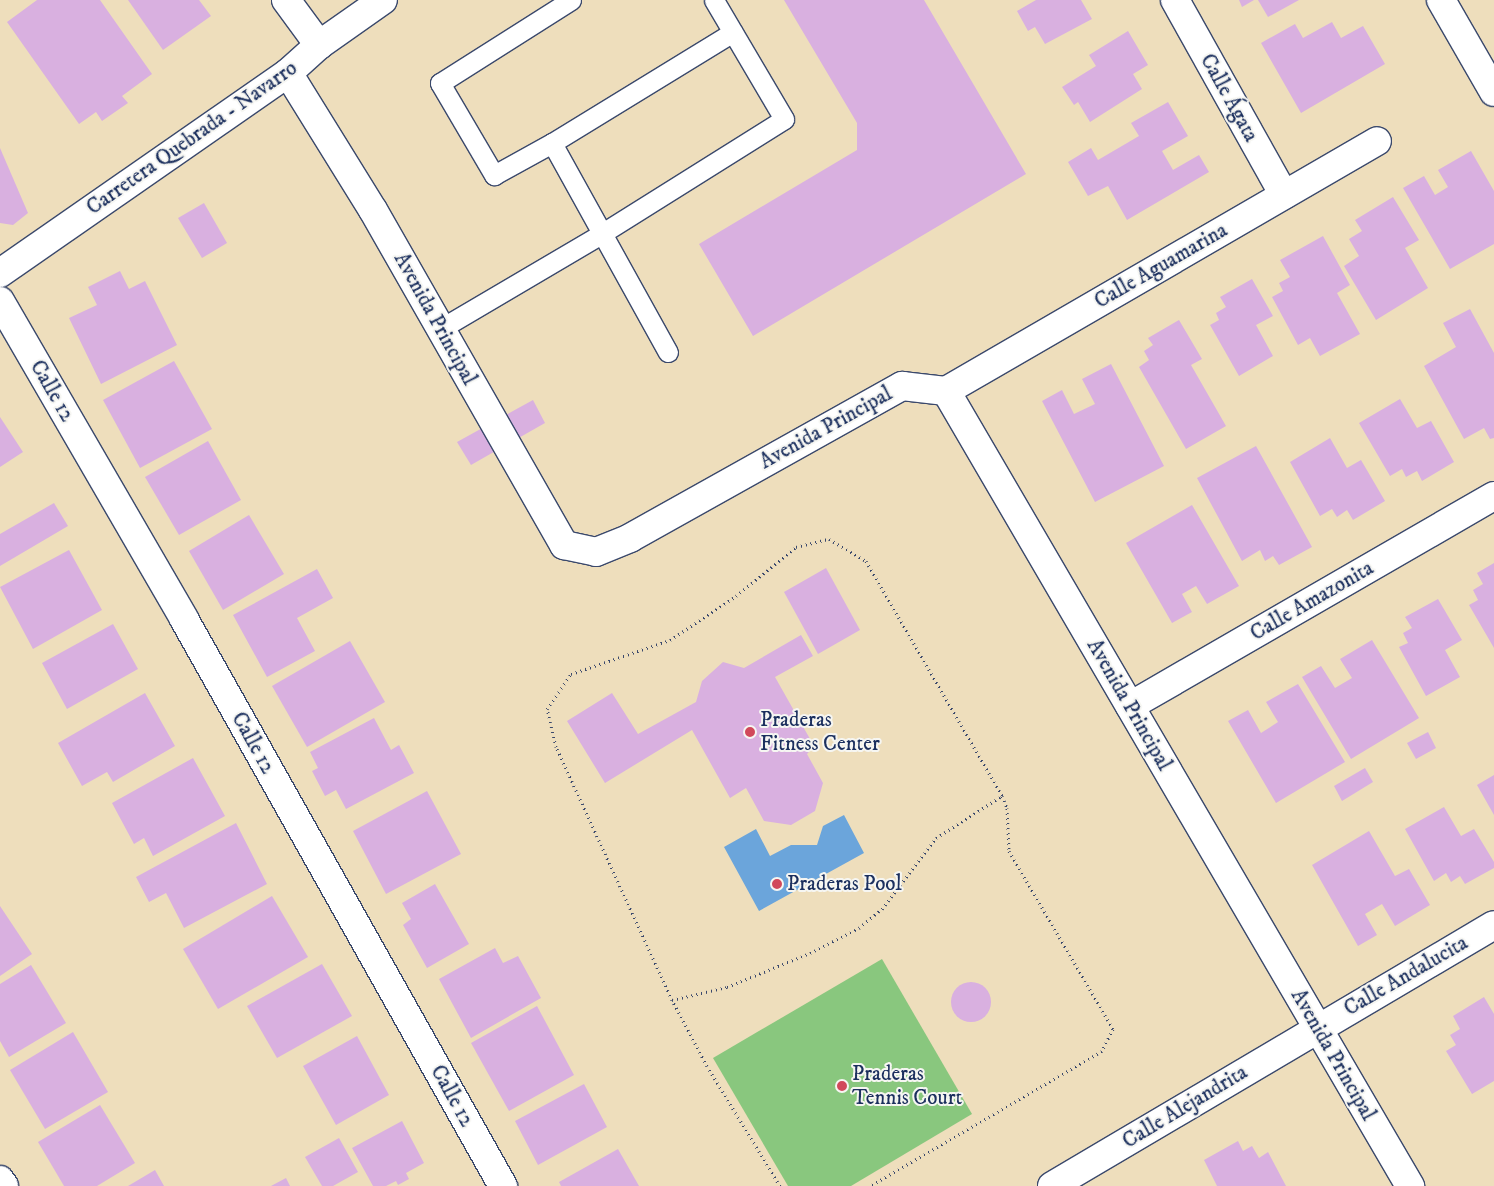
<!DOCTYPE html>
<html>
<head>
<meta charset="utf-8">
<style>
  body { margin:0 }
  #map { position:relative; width:1494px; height:1186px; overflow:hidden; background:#eedebc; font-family:"IM FELL DW Pica",serif }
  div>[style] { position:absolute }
  .green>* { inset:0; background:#89c77e }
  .water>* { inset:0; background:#6ba5db }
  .building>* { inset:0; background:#d9b0e0 }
  .round { border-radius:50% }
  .path>* { height:3px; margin-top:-1.5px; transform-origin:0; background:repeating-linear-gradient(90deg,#3b496c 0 1px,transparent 0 5px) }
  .roads { filter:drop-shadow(1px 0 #3b496c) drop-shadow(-1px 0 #3b496c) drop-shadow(0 1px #3b496c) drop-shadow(0 -1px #3b496c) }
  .service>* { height:19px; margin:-9.5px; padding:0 9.5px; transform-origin:9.5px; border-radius:9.5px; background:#fff }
  .minor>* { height:28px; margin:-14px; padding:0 14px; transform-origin:14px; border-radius:14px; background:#fff }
  .tertiary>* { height:28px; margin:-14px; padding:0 14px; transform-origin:14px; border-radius:14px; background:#fff }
  .dots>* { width:14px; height:14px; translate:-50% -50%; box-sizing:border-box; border:2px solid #f6f6f2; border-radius:50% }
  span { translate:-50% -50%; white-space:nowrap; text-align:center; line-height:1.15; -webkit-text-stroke:4px #f6f6f2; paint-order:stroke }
  .street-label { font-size:21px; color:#1b2f5e }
  .poi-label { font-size:21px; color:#1b2f5e }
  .left { translate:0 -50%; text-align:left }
</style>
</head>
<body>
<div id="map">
  <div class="green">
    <i style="clip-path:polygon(882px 959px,972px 1114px,851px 1186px,788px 1186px,713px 1058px)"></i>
  </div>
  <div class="water">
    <i style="clip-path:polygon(844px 815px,864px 853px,759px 911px,724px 847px,756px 829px,770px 856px,791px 845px,817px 845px,823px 826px)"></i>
  </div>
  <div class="building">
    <i style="clip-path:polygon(37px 0,100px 0,152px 74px,122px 96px,128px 103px,102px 121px,96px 112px,79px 124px,7px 22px)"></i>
    <i style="clip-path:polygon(128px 0,199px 0,211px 16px,163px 50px)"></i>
    <i style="clip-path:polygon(784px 0,924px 0,1026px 174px,753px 336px,699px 244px,857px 150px,857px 123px)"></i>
    <i style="clip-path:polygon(1036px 0,1081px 0,1092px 19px,1045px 44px,1035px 27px,1028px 31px,1017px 11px)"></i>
    <i style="clip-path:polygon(1239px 0,1254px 0,1242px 7px)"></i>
    <i style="clip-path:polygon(1258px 0,1299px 0,1268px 17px)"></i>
    <i style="clip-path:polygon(1332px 22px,1341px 38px,1363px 26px,1385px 64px,1301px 113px,1261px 43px,1295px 24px,1303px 38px)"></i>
    <i style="clip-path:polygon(1128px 31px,1148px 65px,1133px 74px,1142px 89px,1090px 122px,1078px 102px,1074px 105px,1062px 87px,1096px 66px,1089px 55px)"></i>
    <i style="clip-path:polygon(1168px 102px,1188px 136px,1162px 151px,1173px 170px,1199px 155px,1209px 172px,1127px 220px,1108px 186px,1088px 196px,1068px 162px,1091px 148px,1098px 160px,1139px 136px,1131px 123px)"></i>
    <i style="clip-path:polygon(0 148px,28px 213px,13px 225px,0 223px)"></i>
    <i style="clip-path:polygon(1471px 151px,1494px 191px,1494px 244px,1450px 269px,1403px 188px,1424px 176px,1435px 195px,1448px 187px,1438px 170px)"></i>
    <i style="clip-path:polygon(1393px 197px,1419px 240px,1405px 248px,1428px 288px,1376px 320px,1344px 266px,1359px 256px,1349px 239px,1362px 231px,1355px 220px)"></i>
    <i style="clip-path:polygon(204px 203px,227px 243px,202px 258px,178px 218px)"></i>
    <i style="clip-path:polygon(1323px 236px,1350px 285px,1337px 293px,1360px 334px,1320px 356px,1310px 338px,1298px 345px,1272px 297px,1283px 291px,1279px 283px,1290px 277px,1280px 260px)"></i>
    <i style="clip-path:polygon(120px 271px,129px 289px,145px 281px,177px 345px,101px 384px,69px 318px,97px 305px,88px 287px)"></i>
    <i style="clip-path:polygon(1252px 279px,1273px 316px,1256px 325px,1273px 356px,1239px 376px,1210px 325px,1219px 320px,1216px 313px,1226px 307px,1220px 297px)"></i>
    <i style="clip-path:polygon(1470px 309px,1494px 353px,1494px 438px,1490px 439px,1484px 428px,1464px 439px,1424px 366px,1456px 347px,1443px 323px)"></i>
    <i style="clip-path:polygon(1179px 320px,1202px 359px,1191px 365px,1226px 426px,1186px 449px,1139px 367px,1149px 360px,1144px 351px,1153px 345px,1148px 338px)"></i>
    <i style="clip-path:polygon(174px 361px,212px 429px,140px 468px,103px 400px)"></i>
    <i style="clip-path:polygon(1111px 364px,1164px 466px,1095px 502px,1042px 401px,1062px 390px,1074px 414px,1095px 404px,1082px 379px)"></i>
    <i style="clip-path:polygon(1400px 399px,1417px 428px,1431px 421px,1454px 462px,1422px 481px,1417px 471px,1406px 477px,1402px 469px,1390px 476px,1359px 423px)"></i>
    <i style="clip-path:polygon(533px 400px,545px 423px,471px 465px,457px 442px)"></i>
    <i style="clip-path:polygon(0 417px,23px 452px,0 467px)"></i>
    <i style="clip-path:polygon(1330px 438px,1347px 468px,1361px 460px,1385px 501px,1353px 520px,1347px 510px,1337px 517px,1332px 509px,1320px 516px,1290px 462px)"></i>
    <i style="clip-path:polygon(208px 441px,241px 500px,179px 535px,145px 477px)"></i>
    <i style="clip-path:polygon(1256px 446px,1312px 547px,1279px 565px,1273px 556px,1265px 561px,1260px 550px,1242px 561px,1197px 478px)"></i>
    <i style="clip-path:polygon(54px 503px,68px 526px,0 566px,0 534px)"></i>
    <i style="clip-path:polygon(1192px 505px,1239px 586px,1207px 604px,1196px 586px,1182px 594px,1192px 612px,1172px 623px,1126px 543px)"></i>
    <i style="clip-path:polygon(249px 515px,284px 574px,223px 610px,189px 551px)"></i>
    <i style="clip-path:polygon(69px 550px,102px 610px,33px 649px,0 587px)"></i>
    <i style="clip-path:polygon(1494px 563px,1494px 648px,1469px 605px,1478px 600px,1473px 590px,1483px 584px,1477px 573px)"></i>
    <i style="clip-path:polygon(826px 568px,860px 630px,818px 654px,784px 592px)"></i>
    <i style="clip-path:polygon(317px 569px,333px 598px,297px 618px,315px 651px,267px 677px,233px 615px)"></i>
    <i style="clip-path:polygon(1438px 599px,1462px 640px,1445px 650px,1460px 677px,1426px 696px,1399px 647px,1408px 643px,1403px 633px,1412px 628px,1405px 617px)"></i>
    <i style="clip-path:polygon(113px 624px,138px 669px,67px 709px,42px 663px)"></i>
    <i style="clip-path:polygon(801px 635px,813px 656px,775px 677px,814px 746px,807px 754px,823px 783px,815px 811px,791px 825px,764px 821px,746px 788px,730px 798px,692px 730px,605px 783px,567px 721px,612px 693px,638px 734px,696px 702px,702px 681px,723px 662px,744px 668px)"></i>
    <i style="clip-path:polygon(1372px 640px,1419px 718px,1351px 759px,1302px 677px,1321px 666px,1335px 688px,1352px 678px,1340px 659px)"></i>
    <i style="clip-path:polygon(350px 641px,385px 702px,307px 747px,272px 686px)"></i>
    <i style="clip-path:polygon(1298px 684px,1345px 762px,1276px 803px,1228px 721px,1248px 710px,1261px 733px,1278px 722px,1266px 702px)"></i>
    <i style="clip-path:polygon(145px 693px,175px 746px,113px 782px,107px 772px,82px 786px,58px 743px)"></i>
    <i style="clip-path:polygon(374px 718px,391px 750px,399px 745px,414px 773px,346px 809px,336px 790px,325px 796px,312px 771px,318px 768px,310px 752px)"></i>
    <i style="clip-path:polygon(1428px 732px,1436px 748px,1416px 759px,1407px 743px)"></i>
    <i style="clip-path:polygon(193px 758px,225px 816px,153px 856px,144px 838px,134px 844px,112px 803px)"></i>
    <i style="clip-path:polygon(1365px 768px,1373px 782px,1342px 801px,1334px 786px)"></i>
    <i style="clip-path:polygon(1494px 775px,1494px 815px,1477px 785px)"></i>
    <i style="clip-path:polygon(427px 791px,461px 854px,386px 894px,353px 831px)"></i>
    <i style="clip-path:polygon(1444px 807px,1461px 836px,1474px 829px,1494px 862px,1494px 868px,1465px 884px,1460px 876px,1451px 882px,1446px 873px,1434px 881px,1405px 829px)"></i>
    <i style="clip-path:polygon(236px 823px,267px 884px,184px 928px,166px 893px,149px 902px,136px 877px)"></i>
    <i style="clip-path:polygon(1369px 831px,1395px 876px,1409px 869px,1430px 905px,1395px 926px,1382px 904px,1365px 914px,1377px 935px,1358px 946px,1312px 865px)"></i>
    <i style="clip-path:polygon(435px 884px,469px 944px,427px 968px,403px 925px,411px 919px,402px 903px)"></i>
    <i style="clip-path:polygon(272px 896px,308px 957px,218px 1009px,183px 949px)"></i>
    <i style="clip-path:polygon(0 906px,32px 954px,0 976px)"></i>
    <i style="clip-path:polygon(495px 948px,503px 963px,518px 956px,541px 998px,471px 1038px,439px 979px)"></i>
    <i style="clip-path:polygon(322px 964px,352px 1016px,277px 1058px,247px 1006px)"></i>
    <i style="clip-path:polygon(31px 965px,66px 1023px,9px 1057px,0 1041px,0 984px)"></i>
    <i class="round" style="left:951px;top:982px;width:40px;height:40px"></i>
    <i style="clip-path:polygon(1484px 997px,1494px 1014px,1494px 1081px,1472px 1094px,1446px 1051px,1456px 1045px,1450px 1035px,1460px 1029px,1453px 1016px)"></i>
    <i style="clip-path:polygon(537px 1006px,574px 1075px,509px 1111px,471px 1043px)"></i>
    <i style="clip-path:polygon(73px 1032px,108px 1092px,45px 1129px,10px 1070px)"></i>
    <i style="clip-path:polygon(357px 1036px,389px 1095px,336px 1125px,303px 1066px)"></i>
    <i style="clip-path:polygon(584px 1084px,607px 1127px,538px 1165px,515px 1121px)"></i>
    <i style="clip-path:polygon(100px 1105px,135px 1163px,97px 1186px,64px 1186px,38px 1142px)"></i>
    <i style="clip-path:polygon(402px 1121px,424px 1163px,406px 1173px,409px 1179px,398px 1185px,396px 1181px,386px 1186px,373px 1186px,352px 1148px)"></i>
    <i style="clip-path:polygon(339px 1138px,358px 1172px,333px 1186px,322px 1186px,305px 1157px)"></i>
    <i style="clip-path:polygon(1238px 1141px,1243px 1151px,1252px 1146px,1259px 1158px,1268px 1152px,1286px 1186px,1217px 1186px,1204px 1160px)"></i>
    <i style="clip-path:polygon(618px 1149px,639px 1186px,561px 1186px,559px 1182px)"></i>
    <i style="clip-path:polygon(155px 1170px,164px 1186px,128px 1186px)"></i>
    <i style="clip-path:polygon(286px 1178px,290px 1186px,271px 1186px)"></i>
  </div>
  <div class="path">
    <i style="left:672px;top:1000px;width:57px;rotate:-13.3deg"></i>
    <i style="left:727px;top:987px;width:90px;rotate:-22.3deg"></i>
    <i style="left:810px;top:953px;width:55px;rotate:-27deg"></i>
    <i style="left:859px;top:928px;width:30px;rotate:-40deg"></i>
    <i style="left:882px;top:909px;width:89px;rotate:-52.7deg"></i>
    <i style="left:936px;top:838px;width:78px;rotate:-32.5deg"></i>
    <i style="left:780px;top:1186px;width:140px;rotate:-121.3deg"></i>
    <i style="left:707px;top:1066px;width:75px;rotate:-117.9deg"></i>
    <i style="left:672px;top:1000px;width:278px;rotate:-114.6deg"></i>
    <i style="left:556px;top:747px;width:39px;rotate:-103deg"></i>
    <i style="left:547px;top:709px;width:42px;rotate:-55.6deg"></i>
    <i style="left:571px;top:674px;width:105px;rotate:-19deg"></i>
    <i style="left:670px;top:640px;width:79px;rotate:-33.7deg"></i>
    <i style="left:736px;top:596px;width:77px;rotate:-39.2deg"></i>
    <i style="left:796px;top:547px;width:34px;rotate:-14deg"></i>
    <i style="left:829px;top:539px;width:43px;rotate:30.7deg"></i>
    <i style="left:866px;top:561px;width:272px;rotate:59.9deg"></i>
    <i style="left:1002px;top:796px;width:13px;rotate:67deg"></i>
    <i style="left:1007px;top:808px;width:43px;rotate:87.3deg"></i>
    <i style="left:1009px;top:851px;width:206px;rotate:59.7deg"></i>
    <i style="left:1113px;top:1029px;width:25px;rotate:117deg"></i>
    <i style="left:1102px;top:1051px;width:268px;rotate:149.8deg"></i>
  </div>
  <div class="roads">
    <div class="service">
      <i style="left:571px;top:0;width:155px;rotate:147.6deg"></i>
      <i style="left:440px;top:83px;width:107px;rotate:59.6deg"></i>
      <i style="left:494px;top:175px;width:66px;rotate:-28.9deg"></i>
      <i style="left:552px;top:143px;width:212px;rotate:-31.5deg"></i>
      <i style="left:552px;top:143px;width:239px;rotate:61deg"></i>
      <i style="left:440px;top:329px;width:187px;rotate:-30.5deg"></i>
      <i style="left:601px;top:234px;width:216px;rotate:-32.1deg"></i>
      <i style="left:784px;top:119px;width:138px;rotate:-120.5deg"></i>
    </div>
    <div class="minor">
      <i style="left:286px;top:0;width:56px;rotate:53.7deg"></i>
      <i style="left:1175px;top:0;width:223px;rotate:60.8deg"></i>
      <i style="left:1441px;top:0;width:106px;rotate:60.1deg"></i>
      <i style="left:288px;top:73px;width:161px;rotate:58.2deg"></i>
      <i style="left:373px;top:210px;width:386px;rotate:60.3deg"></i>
      <i style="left:564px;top:545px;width:33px;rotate:12deg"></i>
      <i style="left:596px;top:552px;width:37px;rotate:-22deg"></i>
      <i style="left:630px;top:538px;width:312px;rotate:-29.2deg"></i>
      <i style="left:902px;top:386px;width:44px;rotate:6.5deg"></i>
      <i style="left:946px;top:391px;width:921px;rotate:59.73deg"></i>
      <i style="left:0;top:301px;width:367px;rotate:59.9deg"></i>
      <i style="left:184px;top:619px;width:651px;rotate:60.64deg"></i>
      <i style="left:946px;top:391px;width:498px;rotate:-30.1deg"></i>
      <i style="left:1130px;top:706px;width:420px;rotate:-30deg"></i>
      <i style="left:0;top:1180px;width:7px;rotate:56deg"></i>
      <i style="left:1052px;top:1186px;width:513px;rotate:-30.56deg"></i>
    </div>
    <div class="tertiary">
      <i style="left:0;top:273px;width:351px;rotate:-34.8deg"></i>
      <i style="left:288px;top:73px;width:42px;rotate:-42.1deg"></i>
      <i style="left:319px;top:45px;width:78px;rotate:-35.1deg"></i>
    </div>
  </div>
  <div class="dots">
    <i style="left:750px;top:732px;background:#d1495b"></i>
    <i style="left:777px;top:884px;background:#d1495b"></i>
    <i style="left:842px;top:1086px;background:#d1495b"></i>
  </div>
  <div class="street-label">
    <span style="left:1229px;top:98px;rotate:61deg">Calle Ágata</span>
    <span style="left:192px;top:138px;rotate:-35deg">Carretera Quebrada - Navarro</span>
    <span style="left:1161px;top:266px;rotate:-30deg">Calle Aguamarina</span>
    <span style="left:435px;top:319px;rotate:61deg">Avenida Principal</span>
    <span style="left:52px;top:391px;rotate:60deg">Calle 12</span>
    <span style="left:826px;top:428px;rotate:-29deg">Avenida Principal</span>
    <span style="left:1312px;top:601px;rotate:-30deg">Calle Amazonita</span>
    <span style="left:1129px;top:705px;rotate:60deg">Avenida Principal</span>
    <span style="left:253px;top:743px;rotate:61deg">Calle 12</span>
    <span style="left:1406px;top:976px;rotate:-30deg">Calle Andalucita</span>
    <span style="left:1333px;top:1055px;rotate:60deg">Avenida Principal</span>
    <span style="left:452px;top:1096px;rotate:61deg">Calle 12</span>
    <span style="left:1185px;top:1107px;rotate:-31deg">Calle Alejandrita</span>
  </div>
  <div class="poi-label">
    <span class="left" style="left:760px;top:732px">Praderas<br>Fitness Center</span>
    <span class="left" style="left:787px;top:884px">Praderas Pool</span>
    <span class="left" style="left:852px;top:1086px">Praderas<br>Tennis Court</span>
  </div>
</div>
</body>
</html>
